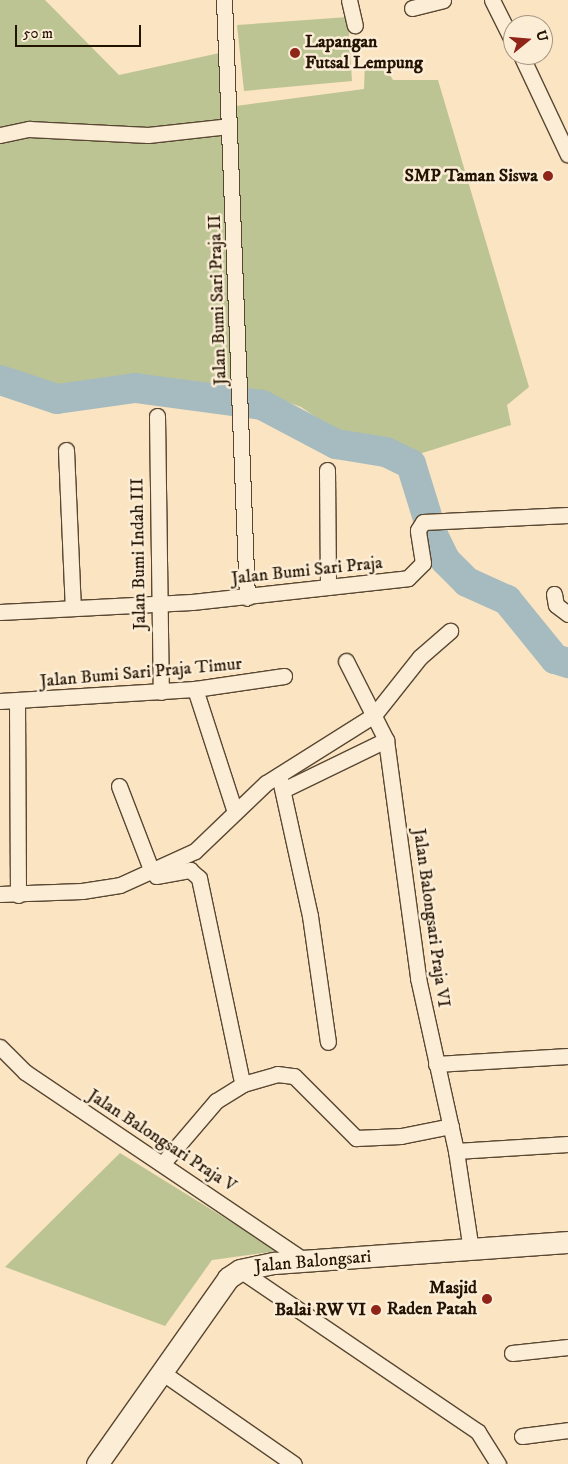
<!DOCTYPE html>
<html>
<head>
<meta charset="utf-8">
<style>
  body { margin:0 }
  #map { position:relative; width:568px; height:1464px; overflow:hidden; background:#fbe4c1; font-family:"IM FELL DW Pica",serif }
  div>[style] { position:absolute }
  .green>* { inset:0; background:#bdc494 }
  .river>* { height:30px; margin:-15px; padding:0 15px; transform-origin:15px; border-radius:15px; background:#a5bbbf }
  .roads { filter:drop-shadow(1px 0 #594732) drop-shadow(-1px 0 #594732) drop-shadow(0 1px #594732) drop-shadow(0 -1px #594732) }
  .street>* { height:15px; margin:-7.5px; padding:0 7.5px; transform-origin:7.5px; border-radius:7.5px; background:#fcedd7 }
  .secondary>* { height:21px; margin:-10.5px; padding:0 10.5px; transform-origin:10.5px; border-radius:10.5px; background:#fcedd7 }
  .dots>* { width:14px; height:14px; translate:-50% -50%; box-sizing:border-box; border:2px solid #fcedd7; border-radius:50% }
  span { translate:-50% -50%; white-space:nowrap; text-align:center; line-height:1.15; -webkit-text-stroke:5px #fcedd7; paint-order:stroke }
  .poi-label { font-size:18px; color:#231302; font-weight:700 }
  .left { translate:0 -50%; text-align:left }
  .right { translate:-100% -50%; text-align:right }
  .street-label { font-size:18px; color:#231302 }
  .north { position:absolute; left:503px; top:15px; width:50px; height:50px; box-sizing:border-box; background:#fcedd7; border:1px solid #a59682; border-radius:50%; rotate:73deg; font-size:14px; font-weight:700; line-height:20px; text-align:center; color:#231302 }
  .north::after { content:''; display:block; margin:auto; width:18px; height:22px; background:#8f2418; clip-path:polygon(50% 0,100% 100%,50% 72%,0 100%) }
  .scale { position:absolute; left:15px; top:25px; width:126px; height:22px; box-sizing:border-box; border:2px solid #231302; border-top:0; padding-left:6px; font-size:15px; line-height:18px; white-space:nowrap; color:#231302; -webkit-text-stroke:4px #fcedd7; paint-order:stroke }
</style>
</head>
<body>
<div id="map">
  <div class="green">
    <i style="clip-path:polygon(0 0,45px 0,119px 75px,224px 52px,236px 106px,364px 89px,365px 61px,382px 62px,393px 80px,438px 80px,529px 387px,507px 405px,511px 425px,416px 455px,344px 436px,301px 407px,251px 389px,141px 381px,60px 389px,38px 386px,0 372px)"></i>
    <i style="clip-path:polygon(348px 17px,352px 81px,244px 91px,237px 25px)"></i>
    <i style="clip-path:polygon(120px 1153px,278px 1251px,212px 1260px,165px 1326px,5px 1267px)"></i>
  </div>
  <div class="river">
    <i style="left:0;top:380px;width:60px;rotate:18.4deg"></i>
    <i style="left:57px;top:399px;width:79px;rotate:-8deg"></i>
    <i style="left:135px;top:388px;width:128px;rotate:7.6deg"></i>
    <i style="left:262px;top:405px;width:84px;rotate:27.8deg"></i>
    <i style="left:336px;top:444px;width:51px;rotate:9.1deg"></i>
    <i style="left:386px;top:452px;width:28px;rotate:26deg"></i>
    <i style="left:411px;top:464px;width:74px;rotate:72.8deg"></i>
    <i style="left:433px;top:535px;width:28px;rotate:64deg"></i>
    <i style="left:445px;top:560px;width:31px;rotate:45deg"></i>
    <i style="left:467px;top:582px;width:44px;rotate:24.2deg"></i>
    <i style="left:507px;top:600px;width:76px;rotate:50.9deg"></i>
    <i style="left:555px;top:659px;width:14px;rotate:17deg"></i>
  </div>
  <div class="roads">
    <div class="street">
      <i style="left:224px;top:0;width:598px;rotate:87.8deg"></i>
      <i style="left:349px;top:0;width:26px;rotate:77deg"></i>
      <i style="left:492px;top:0;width:47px;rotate:63.4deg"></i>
      <i style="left:412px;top:8px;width:32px;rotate:-14deg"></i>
      <i style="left:521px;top:55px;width:110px;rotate:64.8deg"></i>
      <i style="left:0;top:135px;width:30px;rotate:-12deg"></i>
      <i style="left:29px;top:129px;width:119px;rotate:2.9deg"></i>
      <i style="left:148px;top:135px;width:81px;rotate:-6.3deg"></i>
      <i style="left:157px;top:416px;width:276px;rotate:89.2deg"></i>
      <i style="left:66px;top:450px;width:158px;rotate:87.5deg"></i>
      <i style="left:327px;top:470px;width:117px;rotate:89.5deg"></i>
      <i style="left:554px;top:594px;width:11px;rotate:80deg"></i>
      <i style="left:556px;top:605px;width:15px;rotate:37deg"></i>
      <i style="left:0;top:612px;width:192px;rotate:-3deg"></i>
      <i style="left:192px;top:602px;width:217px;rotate:-6.3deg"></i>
      <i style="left:408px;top:578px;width:21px;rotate:-45deg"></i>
      <i style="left:423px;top:563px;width:33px;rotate:-99deg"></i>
      <i style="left:418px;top:530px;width:9px;rotate:-58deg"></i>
      <i style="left:423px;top:522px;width:145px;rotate:-2.8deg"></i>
      <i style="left:346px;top:661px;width:89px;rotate:63.1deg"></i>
      <i style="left:386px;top:740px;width:240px;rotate:82.3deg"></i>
      <i style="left:418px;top:978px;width:177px;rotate:77.6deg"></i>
      <i style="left:456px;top:1151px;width:100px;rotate:81.4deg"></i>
      <i style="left:195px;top:689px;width:129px;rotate:72deg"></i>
      <i style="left:0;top:701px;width:195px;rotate:-3.5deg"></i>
      <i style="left:195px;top:689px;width:90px;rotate:-8.3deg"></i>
      <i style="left:17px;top:702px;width:193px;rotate:89.7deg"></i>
      <i style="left:279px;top:775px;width:144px;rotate:77.6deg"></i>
      <i style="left:310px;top:916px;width:127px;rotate:81.9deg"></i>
      <i style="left:119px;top:786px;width:92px;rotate:69deg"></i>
      <i style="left:285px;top:789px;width:112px;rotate:-25.9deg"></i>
      <i style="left:156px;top:876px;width:35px;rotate:-10deg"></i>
      <i style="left:190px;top:870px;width:12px;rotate:42deg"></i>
      <i style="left:199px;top:878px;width:204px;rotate:78.1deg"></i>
      <i style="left:0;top:894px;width:82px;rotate:-2.1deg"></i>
      <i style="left:82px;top:891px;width:38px;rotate:-9deg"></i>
      <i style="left:120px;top:885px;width:82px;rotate:-24.4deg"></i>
      <i style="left:195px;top:851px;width:98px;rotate:-43.8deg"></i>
      <i style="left:266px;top:783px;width:128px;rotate:-32.2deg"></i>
      <i style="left:374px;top:715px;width:74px;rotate:-51.6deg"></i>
      <i style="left:420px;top:657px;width:40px;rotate:-41deg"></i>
      <i style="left:0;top:1047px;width:35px;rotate:45deg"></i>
      <i style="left:25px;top:1072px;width:340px;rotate:34deg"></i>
      <i style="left:436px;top:1064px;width:132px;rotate:-3.5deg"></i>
      <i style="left:456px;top:1151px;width:112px;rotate:-3.6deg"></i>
      <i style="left:163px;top:1163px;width:82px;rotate:-49.5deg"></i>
      <i style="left:216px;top:1101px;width:32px;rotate:-32deg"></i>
      <i style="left:243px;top:1084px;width:35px;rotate:-16deg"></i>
      <i style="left:277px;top:1074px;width:17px;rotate:7deg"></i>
      <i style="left:294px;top:1076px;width:88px;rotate:45deg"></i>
      <i style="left:356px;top:1138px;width:45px;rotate:-2.5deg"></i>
      <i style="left:401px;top:1136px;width:51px;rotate:-11.3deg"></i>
      <i style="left:240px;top:1270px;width:288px;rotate:34.2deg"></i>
      <i style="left:478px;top:1432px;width:38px;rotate:58deg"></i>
      <i style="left:512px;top:1353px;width:56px;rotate:-6.1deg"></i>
      <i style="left:160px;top:1371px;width:163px;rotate:34.8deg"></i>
      <i style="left:522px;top:1436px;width:46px;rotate:-7.4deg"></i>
    </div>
    <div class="secondary">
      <i style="left:97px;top:1464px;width:228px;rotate:-54.8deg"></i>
      <i style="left:228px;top:1278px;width:14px;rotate:-34deg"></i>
      <i style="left:240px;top:1270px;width:35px;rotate:-12deg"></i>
      <i style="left:274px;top:1263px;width:295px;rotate:-4.1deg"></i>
    </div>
  </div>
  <div class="dots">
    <i style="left:295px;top:53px;background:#8f2418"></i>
    <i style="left:548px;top:176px;background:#8f2418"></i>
    <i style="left:487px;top:1299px;background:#8f2418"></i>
    <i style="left:376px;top:1310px;background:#8f2418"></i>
  </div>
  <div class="poi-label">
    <span class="left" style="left:305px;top:53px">Lapangan<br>Futsal Lempung</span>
    <span class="right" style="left:538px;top:176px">SMP Taman Siswa</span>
    <span class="right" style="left:477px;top:1299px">Masjid<br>Raden Patah</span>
    <span class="right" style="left:366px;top:1310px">Balai RW VI</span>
  </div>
  <div class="street-label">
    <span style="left:218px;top:300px;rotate:-92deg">Jalan Bumi Sari Praja II</span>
    <span style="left:139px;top:554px;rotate:-91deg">Jalan Bumi Indah III</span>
    <span style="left:307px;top:571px;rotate:-6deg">Jalan Bumi Sari Praja</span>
    <span style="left:141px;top:673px;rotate:-5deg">Jalan Bumi Sari Praja Timur</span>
    <span style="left:431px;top:918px;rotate:82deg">Jalan Balongsari Praja VI</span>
    <span style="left:162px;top:1141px;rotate:33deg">Jalan Balongsari Praja V</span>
    <span style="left:313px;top:1262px;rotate:-5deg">Jalan Balongsari</span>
  </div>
  <div class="north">U</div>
  <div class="scale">50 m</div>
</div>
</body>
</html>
